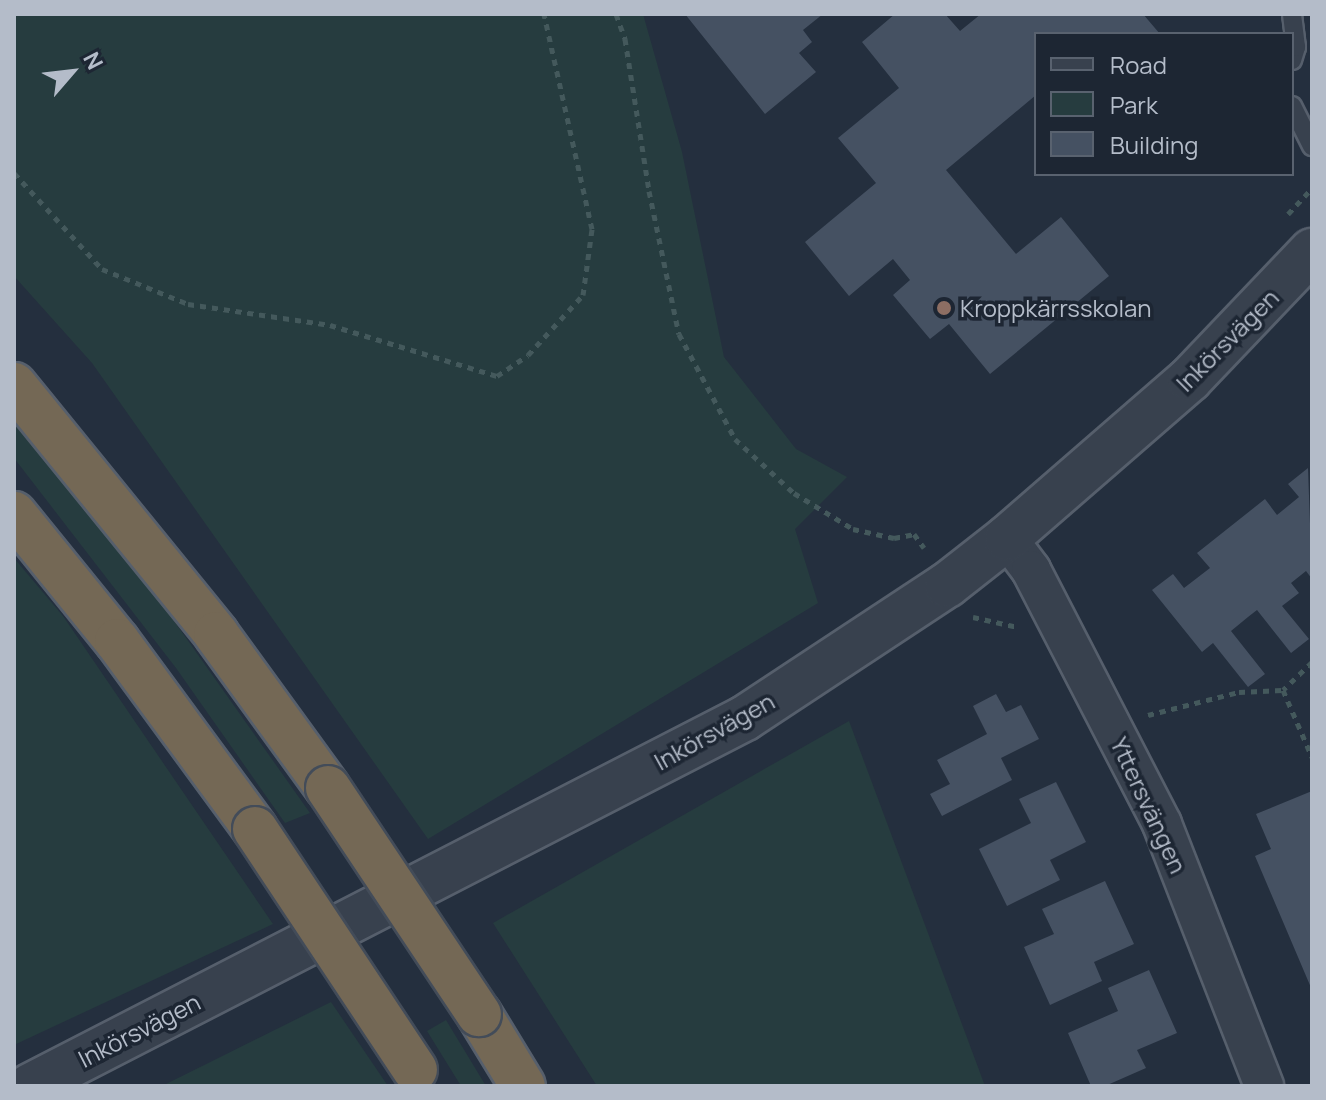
<!DOCTYPE html>
<html>
<head>
<meta charset="utf-8">
<style>
  body { margin:0 }
  #map { position:relative; width:1326px; height:1100px; overflow:hidden; background:#242f3e; font-family:Manrope,sans-serif }
  div>[style] { position:absolute }
  .green>* { inset:0; background:#263c3f }
  .building>* { inset:0; background:#455162 }
  .path>* { height:5px; margin-top:-2.5px; transform-origin:0; background:repeating-linear-gradient(90deg,#44595c 0 6px,transparent 0 12px) }
  .roads { filter:drop-shadow(2px 0 #565f6c) drop-shadow(-2px 0 #565f6c) drop-shadow(0 2px #565f6c) drop-shadow(0 -2px #565f6c) }
  .service>* { height:18px; margin:-9px; padding:0 9px; transform-origin:9px; border-radius:9px; background:#38414e }
  .minor>* { height:38px; margin:-19px; padding:0 19px; transform-origin:19px; border-radius:19px; background:#38414e }
  .tertiary>* { height:44px; margin:-22px; padding:0 22px; transform-origin:22px; border-radius:22px; background:#38414e }
  .motorway>* { height:44px; margin:-22px; padding:0 22px; transform-origin:22px; border-radius:22px; background:#746855 }
  .bridges { filter:drop-shadow(2px 0 #434c59) drop-shadow(-2px 0 #434c59) drop-shadow(0 2px #434c59) drop-shadow(0 -2px #434c59) }
  .motorway-bridge>* { height:44px; margin:-22px; padding:0 22px; transform-origin:22px; border-radius:22px; background:#746855 }
  .dots>* { width:22px; height:22px; translate:-50% -50%; box-sizing:border-box; border:4px solid #1d2633; border-radius:50% }
  span { translate:-50% -50%; white-space:nowrap; text-align:center; line-height:1.15; -webkit-text-stroke:7px #1d2633; paint-order:stroke }
  .poi-label { font-size:24px; color:#b4bcc9 }
  .left { translate:0 -50%; text-align:left }
  .street-label { font-size:24px; color:#b4bcc9 }
  .frame { position:absolute; inset:0; border:16px solid #b4bcc9; pointer-events:none }
  .legend { position:absolute; left:1034px; top:32px; width:260px; height:144px; box-sizing:border-box; background:#1d2633; border:2px solid #59626f; margin:0; padding:10px 14px; list-style:none; font-size:24px; color:#b4bcc9 }
  .legend li { display:flex; align-items:center; gap:16px; height:40px }
  .legend b { width:40px; border:2px solid #59626f }
  .north { position:absolute; left:32px; top:32px; width:80px; height:80px; -webkit-text-stroke:6px #1d2633; paint-order:stroke; rotate:62deg; font-size:22px; font-weight:700; line-height:32px; text-align:center; color:#b4bcc9 }
  .north::after { content:''; display:block; margin:auto; width:28px; height:36px; background:#b4bcc9; clip-path:polygon(50% 0,100% 100%,50% 72%,0 100%) }
</style>
</head>
<body>
<div id="map">
  <div class="green">
    <i style="clip-path:polygon(14px 14px,643px 14px,682px 152px,724px 357px,796px 449px,847px 477px,795px 529px,818px 603px,428px 839px,92px 363px,14px 276px)"></i>
    <i style="clip-path:polygon(14px 424px,150px 587px,310px 813px,285px 823px,176px 668px,14px 458px)"></i>
    <i style="clip-path:polygon(14px 558px,63px 616px,273px 924px,14px 1045px)"></i>
    <i style="clip-path:polygon(849px 721px,985px 1086px,597px 1086px,493px 923px)"></i>
    <i style="clip-path:polygon(331px 1002px,388px 1086px,162px 1086px)"></i>
    <i style="clip-path:polygon(446px 1020px,486px 1086px,461px 1086px,427px 1031px)"></i>
  </div>
  <div class="building">
    <i style="clip-path:polygon(685px 14px,823px 14px,803px 30px,812px 42px,799px 53px,816px 72px,765px 114px)"></i>
    <i style="clip-path:polygon(895px 14px,945px 14px,960px 31px,981px 14px,1143px 14px,1160px 34px,1036px 34px,1036px 95px,946px 170px,1016px 254px,1061px 217px,1109px 276px,990px 374px,949px 324px,930px 339px,893px 295px,910px 280px,893px 259px,849px 296px,805px 242px,876px 183px,838px 138px,899px 88px,862px 42px)"></i>
    <i style="clip-path:polygon(1308px 468px,1312px 579px,1306px 571px,1291px 583px,1299px 593px,1282px 606px,1309px 639px,1291px 653px,1257px 610px,1248px 617px,1231px 631px,1265px 674px,1248px 687px,1213px 643px,1202px 652px,1152px 590px,1173px 574px,1184px 588px,1210px 568px,1197px 553px,1265px 499px,1277px 515px,1299px 497px,1288px 484px)"></i>
    <i style="clip-path:polygon(996px 694px,1006px 712px,1021px 705px,1039px 739px,1001px 758px,1012px 780px,942px 816px,930px 794px,950px 784px,937px 760px,987px 734px,973px 706px)"></i>
    <i style="clip-path:polygon(1056px 782px,1086px 842px,1050px 860px,1060px 880px,1007px 906px,979px 849px,1031px 823px,1019px 799px)"></i>
    <i style="clip-path:polygon(1312px 791px,1312px 990px,1255px 856px,1271px 849px,1256px 814px)"></i>
    <i style="clip-path:polygon(1105px 881px,1134px 944px,1094px 962px,1102px 981px,1050px 1005px,1024px 947px,1054px 934px,1042px 909px)"></i>
    <i style="clip-path:polygon(1149px 970px,1177px 1033px,1137px 1050px,1146px 1068px,1105px 1086px,1091px 1086px,1068px 1033px,1118px 1011px,1108px 988px)"></i>
  </div>
  <div class="path">
    <i style="left:616px;top:14px;width:27px;rotate:70deg"></i>
    <i style="left:625px;top:39px;width:154px;rotate:81deg"></i>
    <i style="left:649px;top:191px;width:146px;rotate:78.2deg"></i>
    <i style="left:679px;top:334px;width:119px;rotate:61.9deg"></i>
    <i style="left:735px;top:439px;width:80px;rotate:42.5deg"></i>
    <i style="left:794px;top:493px;width:69px;rotate:31.4deg"></i>
    <i style="left:853px;top:529px;width:42px;rotate:12.4deg"></i>
    <i style="left:894px;top:538px;width:20px;rotate:-11deg"></i>
    <i style="left:914px;top:534px;width:17px;rotate:54deg"></i>
    <i style="left:14px;top:173px;width:130px;rotate:47.5deg"></i>
    <i style="left:102px;top:269px;width:93px;rotate:22.1deg"></i>
    <i style="left:188px;top:304px;width:144px;rotate:8.4deg"></i>
    <i style="left:330px;top:325px;width:175px;rotate:17deg"></i>
    <i style="left:497px;top:376px;width:37px;rotate:-34deg"></i>
    <i style="left:528px;top:355px;width:81px;rotate:-47.5deg"></i>
    <i style="left:583px;top:295px;width:67px;rotate:-82.2deg"></i>
    <i style="left:592px;top:229px;width:220px;rotate:-102.6deg"></i>
    <i style="left:1288px;top:214px;width:35px;rotate:-47deg"></i>
    <i style="left:973px;top:617px;width:46px;rotate:12.5deg"></i>
    <i style="left:1312px;top:662px;width:40px;rotate:136deg"></i>
    <i style="left:1283px;top:690px;width:73px;rotate:66.6deg"></i>
    <i style="left:1148px;top:715px;width:94px;rotate:-14.2deg"></i>
    <i style="left:1239px;top:692px;width:44px;rotate:-2.6deg"></i>
  </div>
  <div class="roads">
    <div class="service">
      <i style="left:1292px;top:60px;width:14px;rotate:-73deg"></i>
      <i style="left:1296px;top:47px;width:33px;rotate:-97deg"></i>
      <i style="left:1292px;top:106px;width:45px;rotate:63.4deg"></i>
    </div>
    <div class="minor">
      <i style="left:1007px;top:538px;width:40px;rotate:53deg"></i>
      <i style="left:1031px;top:570px;width:286px;rotate:62.7deg"></i>
      <i style="left:1162px;top:824px;width:281px;rotate:68.7deg"></i>
    </div>
    <div class="tertiary">
      <i style="left:30px;top:1086px;width:804px;rotate:-27.23deg"></i>
      <i style="left:745px;top:718px;width:242px;rotate:-33.4deg"></i>
      <i style="left:947px;top:585px;width:76px;rotate:-38.1deg"></i>
      <i style="left:1007px;top:538px;width:242px;rotate:-41deg"></i>
      <i style="left:1190px;top:379px;width:177px;rotate:-46.4deg"></i>
    </div>
    <div class="motorway">
      <i style="left:14px;top:385px;width:321px;rotate:50.9deg"></i>
      <i style="left:216px;top:634px;width:190px;rotate:54deg"></i>
      <i style="left:14px;top:514px;width:164px;rotate:51deg"></i>
      <i style="left:117px;top:641px;width:233px;rotate:53.7deg"></i>
      <i style="left:479px;top:1014px;width:84px;rotate:58.6deg"></i>
    </div>
  </div>
  <div class="bridges">
    <div class="motorway-bridge">
      <i style="left:328px;top:788px;width:272px;rotate:56.3deg"></i>
      <i style="left:255px;top:829px;width:289px;rotate:56.4deg"></i>
    </div>
  </div>
  <div class="dots">
    <i style="left:944px;top:308px;background:#8d6e63"></i>
  </div>
  <div class="poi-label">
    <span class="left" style="left:960px;top:308px">Kroppkärrsskolan</span>
  </div>
  <div class="street-label">
    <span style="left:1227px;top:340px;rotate:-45deg">Inkörsvägen</span>
    <span style="left:714px;top:731px;rotate:-29deg">Inkörsvägen</span>
    <span style="left:1149px;top:805px;rotate:65deg">Yttersvängen</span>
    <span style="left:139px;top:1030px;rotate:-27deg">Inkörsvägen</span>
  </div>
  <div class="frame"></div>
  <ul class="legend">
  <li><b style="height:10px;background:#38414e"></b>Road</li>
  <li><b style="height:22px;background:#263c3f"></b>Park</li>
  <li><b style="height:22px;background:#455162"></b>Building</li>
  </ul>
  <div class="north">N</div>
</div>
</body>
</html>
